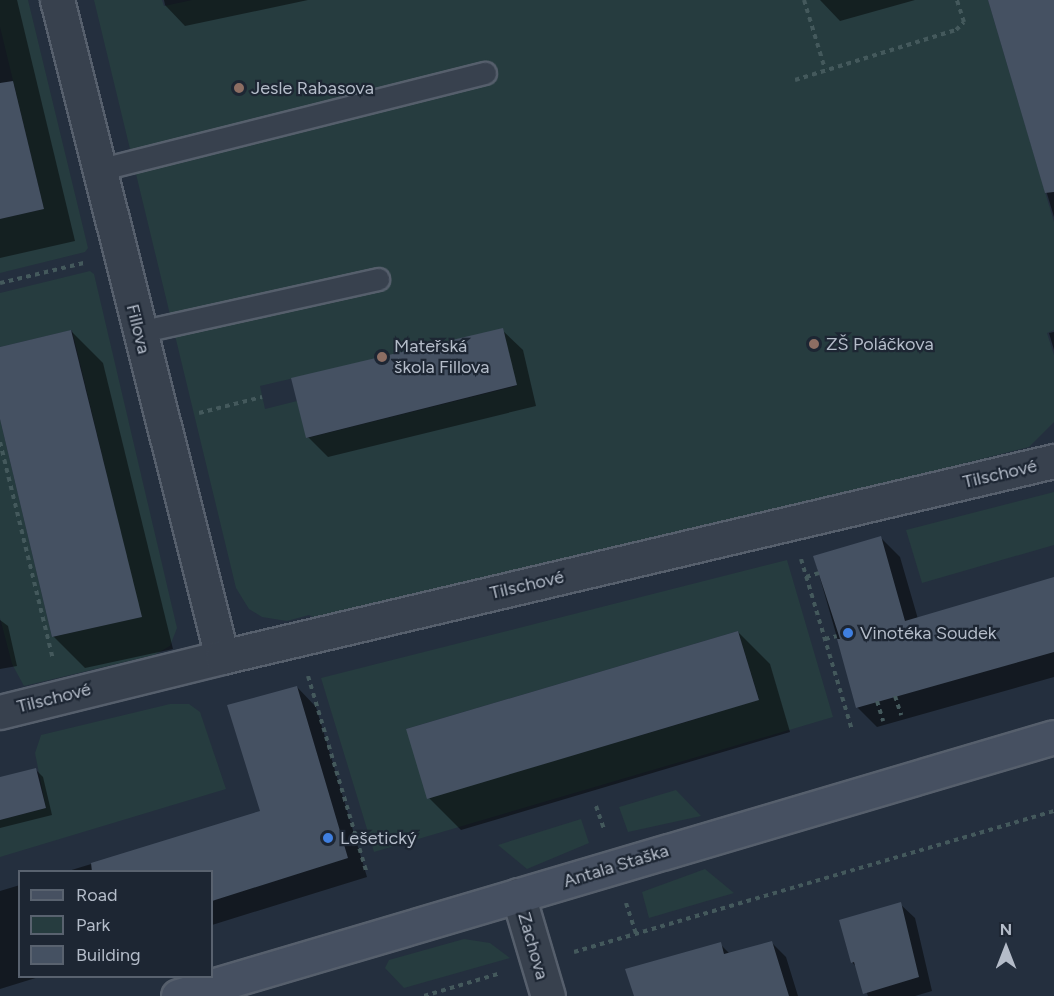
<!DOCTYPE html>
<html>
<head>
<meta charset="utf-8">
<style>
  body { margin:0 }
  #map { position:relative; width:1054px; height:996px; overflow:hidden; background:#242f3e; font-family:Figtree,sans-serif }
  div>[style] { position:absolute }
  .green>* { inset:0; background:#263c3f }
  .shadow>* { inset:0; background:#0007 }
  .building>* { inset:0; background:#455162 }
  .path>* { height:4px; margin-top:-2px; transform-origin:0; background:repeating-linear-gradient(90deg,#44595c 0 4.5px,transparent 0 9px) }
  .roads { filter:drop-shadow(2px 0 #565f6c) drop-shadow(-2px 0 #565f6c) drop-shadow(0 2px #565f6c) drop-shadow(0 -2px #565f6c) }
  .lane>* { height:21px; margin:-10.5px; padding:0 10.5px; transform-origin:10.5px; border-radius:10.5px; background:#38414e }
  .street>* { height:33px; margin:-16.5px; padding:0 16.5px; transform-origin:16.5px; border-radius:16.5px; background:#38414e }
  .secondary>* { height:33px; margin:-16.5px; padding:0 16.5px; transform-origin:16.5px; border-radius:16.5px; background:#465061 }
  .dots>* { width:16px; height:16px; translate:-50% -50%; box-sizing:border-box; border:3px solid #1d2633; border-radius:50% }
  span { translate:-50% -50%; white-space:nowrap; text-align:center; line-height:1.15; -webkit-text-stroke:4.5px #1d2633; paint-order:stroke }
  .poi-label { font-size:18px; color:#b4bcc9 }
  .left { translate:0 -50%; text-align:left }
  .street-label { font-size:18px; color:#b4bcc9 }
  .legend { position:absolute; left:18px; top:870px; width:195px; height:108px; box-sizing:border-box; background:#1d2633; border:2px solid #59626f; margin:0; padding:8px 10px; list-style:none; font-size:18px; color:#b4bcc9 }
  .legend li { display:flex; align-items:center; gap:12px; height:30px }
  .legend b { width:30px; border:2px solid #59626f }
  .north { position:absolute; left:976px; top:918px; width:60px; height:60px; -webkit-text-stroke:4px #1d2633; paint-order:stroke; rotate:0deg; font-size:16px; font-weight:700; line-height:24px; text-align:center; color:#b4bcc9 }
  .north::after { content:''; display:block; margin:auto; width:21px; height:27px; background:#b4bcc9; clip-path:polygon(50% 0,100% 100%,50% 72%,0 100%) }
</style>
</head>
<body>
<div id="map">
  <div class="green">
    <i style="clip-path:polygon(0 0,28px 0,88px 248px,85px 252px,0 273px,0 219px,44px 209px,0 27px)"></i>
    <i style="clip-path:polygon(evenodd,94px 0,162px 0,164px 6px,192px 0,988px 0,1054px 222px,1054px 330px,1047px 333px,1054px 355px,1054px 422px,1029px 447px,668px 538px,316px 619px,309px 615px,287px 621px,262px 617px,249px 609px,236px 588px,94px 0,503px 329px,516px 386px,307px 438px,297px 401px,265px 409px,260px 386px,503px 329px)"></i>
    <i style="clip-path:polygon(90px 271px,94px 274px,177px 628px,170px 646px,154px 655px,24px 686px,12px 664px,0 618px,0 419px,52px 637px,141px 617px,72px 330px,0 347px,0 293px)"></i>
    <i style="clip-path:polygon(1054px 492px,1054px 545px,922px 583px,906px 530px)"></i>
    <i style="clip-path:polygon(evenodd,787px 560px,833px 717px,374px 852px,321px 678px,787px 560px,738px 631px,759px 699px,703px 717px,482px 782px,406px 729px,738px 631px)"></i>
    <i style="clip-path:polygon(170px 704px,189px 704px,200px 712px,226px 789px,0 857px,0 820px,46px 808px,35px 753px,41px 735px)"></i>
    <i style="clip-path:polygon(676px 790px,701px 816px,628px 832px,619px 807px)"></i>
    <i style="clip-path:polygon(581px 819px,589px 843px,527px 869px,498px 845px)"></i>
    <i style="clip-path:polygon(705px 869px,734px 893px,649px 918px,642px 892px)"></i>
    <i style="clip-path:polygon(464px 939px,490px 943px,510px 958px,404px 988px,385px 968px,389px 960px)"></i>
  </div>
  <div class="shadow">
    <i style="clip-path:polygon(0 0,17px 0,75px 241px,0 258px)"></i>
    <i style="clip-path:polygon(164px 0,308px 0,185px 26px,165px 5px)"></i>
    <i style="clip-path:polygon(820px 0,915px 0,840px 21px)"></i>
    <i style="clip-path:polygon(989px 0,1054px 0,1054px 217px)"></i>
    <i style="clip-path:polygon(502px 330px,523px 350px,536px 406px,328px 457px,308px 437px)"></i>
    <i style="clip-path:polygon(71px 331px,103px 363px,173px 649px,85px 668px,53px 636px,0 413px,0 348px)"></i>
    <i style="clip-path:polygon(1054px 332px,1054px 350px,1049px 333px)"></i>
    <i style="clip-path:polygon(881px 538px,900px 557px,918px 619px,1054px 579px,1054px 677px,877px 727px,857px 707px,814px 557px)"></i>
    <i style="clip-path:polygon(0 620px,8px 626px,17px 666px,0 669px)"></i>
    <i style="clip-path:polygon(738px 632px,770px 664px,790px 732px,461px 830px,429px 798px)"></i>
    <i style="clip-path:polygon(297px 687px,316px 707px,367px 877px,212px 925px,212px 872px,65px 872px,262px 812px)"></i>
    <i style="clip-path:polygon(36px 770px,43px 777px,52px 815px,0 828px,0 779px)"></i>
    <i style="clip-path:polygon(20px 885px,20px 976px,42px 976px,0 989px,0 891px)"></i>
    <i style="clip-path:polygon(900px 904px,915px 918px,932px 991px,915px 996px,868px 996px,857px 968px,852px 962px)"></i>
    <i style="clip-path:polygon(772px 943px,786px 957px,798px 996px,636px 996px,720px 944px,730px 954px)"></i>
  </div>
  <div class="building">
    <i style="clip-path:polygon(988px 0,1054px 0,1054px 192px,1045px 193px)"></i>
    <i style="clip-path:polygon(13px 81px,44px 209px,0 219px,0 83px)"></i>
    <i style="clip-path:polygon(503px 328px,517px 385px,306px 438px,291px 378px)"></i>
    <i style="clip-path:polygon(71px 330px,142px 617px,52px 637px,0 419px,0 347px)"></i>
    <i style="clip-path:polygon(881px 536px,905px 621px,1054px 577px,1054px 652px,856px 708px,837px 639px,840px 639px,813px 556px)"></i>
    <i style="clip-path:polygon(738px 631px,759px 700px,427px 799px,406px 729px)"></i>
    <i style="clip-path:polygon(297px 686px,348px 858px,212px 901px,212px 872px,92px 872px,91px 863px,260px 811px,227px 705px)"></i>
    <i style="clip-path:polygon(36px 768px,46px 808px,0 820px,0 777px)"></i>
    <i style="clip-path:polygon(901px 902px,919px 977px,863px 994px,854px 962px,851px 963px,839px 920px)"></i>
    <i style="clip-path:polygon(772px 941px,789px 996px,634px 996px,625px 969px,721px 942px,724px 954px)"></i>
  </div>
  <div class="path">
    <i style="left:804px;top:0;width:72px;rotate:73.1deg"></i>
    <i style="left:795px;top:80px;width:169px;rotate:-17.3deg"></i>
    <i style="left:956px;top:30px;width:11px;rotate:-45deg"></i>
    <i style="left:964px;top:22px;width:23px;rotate:-108deg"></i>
    <i style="left:0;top:283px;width:86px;rotate:-13.4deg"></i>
    <i style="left:199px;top:413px;width:65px;rotate:-14.3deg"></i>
    <i style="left:0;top:442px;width:224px;rotate:76.3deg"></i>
    <i style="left:801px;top:559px;width:178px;rotate:73.4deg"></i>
    <i style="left:806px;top:577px;width:14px;rotate:-17deg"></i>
    <i style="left:825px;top:639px;width:12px;rotate:-14deg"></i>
    <i style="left:308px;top:676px;width:203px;rotate:73.4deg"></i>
    <i style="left:895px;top:696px;width:20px;rotate:72deg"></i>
    <i style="left:877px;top:701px;width:21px;rotate:73deg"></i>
    <i style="left:596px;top:806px;width:24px;rotate:71deg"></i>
    <i style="left:626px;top:903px;width:33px;rotate:72deg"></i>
    <i style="left:574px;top:952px;width:500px;rotate:-16.37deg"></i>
    <i style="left:424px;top:996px;width:80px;rotate:-16.6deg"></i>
  </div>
  <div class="roads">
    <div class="lane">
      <i style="left:98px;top:170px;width:399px;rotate:-14.1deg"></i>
      <i style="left:139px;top:332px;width:245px;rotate:-12.5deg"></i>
    </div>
    <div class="street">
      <i style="left:57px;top:0;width:677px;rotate:75.9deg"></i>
      <i style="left:0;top:712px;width:229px;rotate:-13.9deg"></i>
      <i style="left:222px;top:657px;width:855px;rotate:-13.26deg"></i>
      <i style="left:518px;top:895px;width:105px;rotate:73.5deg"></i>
    </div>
    <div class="secondary">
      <i style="left:178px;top:996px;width:913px;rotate:-16.47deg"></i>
    </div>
  </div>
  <div class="dots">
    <i style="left:239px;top:88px;background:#8d6e63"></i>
    <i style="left:814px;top:344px;background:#8d6e63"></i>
    <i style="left:382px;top:357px;background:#8d6e63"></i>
    <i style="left:848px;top:633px;background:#3f7fe0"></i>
    <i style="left:328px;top:838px;background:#3f7fe0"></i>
  </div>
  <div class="poi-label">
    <span class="left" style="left:251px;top:88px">Jesle Rabasova</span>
    <span class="left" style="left:826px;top:344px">ZŠ Poláčkova</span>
    <span class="left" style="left:394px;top:357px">Mateřská<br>škola Fillova</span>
    <span class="left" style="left:860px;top:633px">Vinotéka Soudek</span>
    <span class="left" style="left:340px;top:838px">Lešetický</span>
  </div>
  <div class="street-label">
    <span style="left:138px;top:329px;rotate:76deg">Fillova</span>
    <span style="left:1000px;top:474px;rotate:-13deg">Tilschové</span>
    <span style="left:527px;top:585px;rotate:-13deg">Tilschové</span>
    <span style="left:54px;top:698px;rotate:-14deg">Tilschové</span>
    <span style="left:616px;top:866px;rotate:-17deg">Antala Staška</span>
    <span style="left:533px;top:946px;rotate:74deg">Zachova</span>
  </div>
  <ul class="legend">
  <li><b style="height:8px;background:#465061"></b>Road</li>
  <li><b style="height:16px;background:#263c3f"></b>Park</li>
  <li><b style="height:16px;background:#455162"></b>Building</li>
  </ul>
  <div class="north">N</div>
</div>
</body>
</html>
